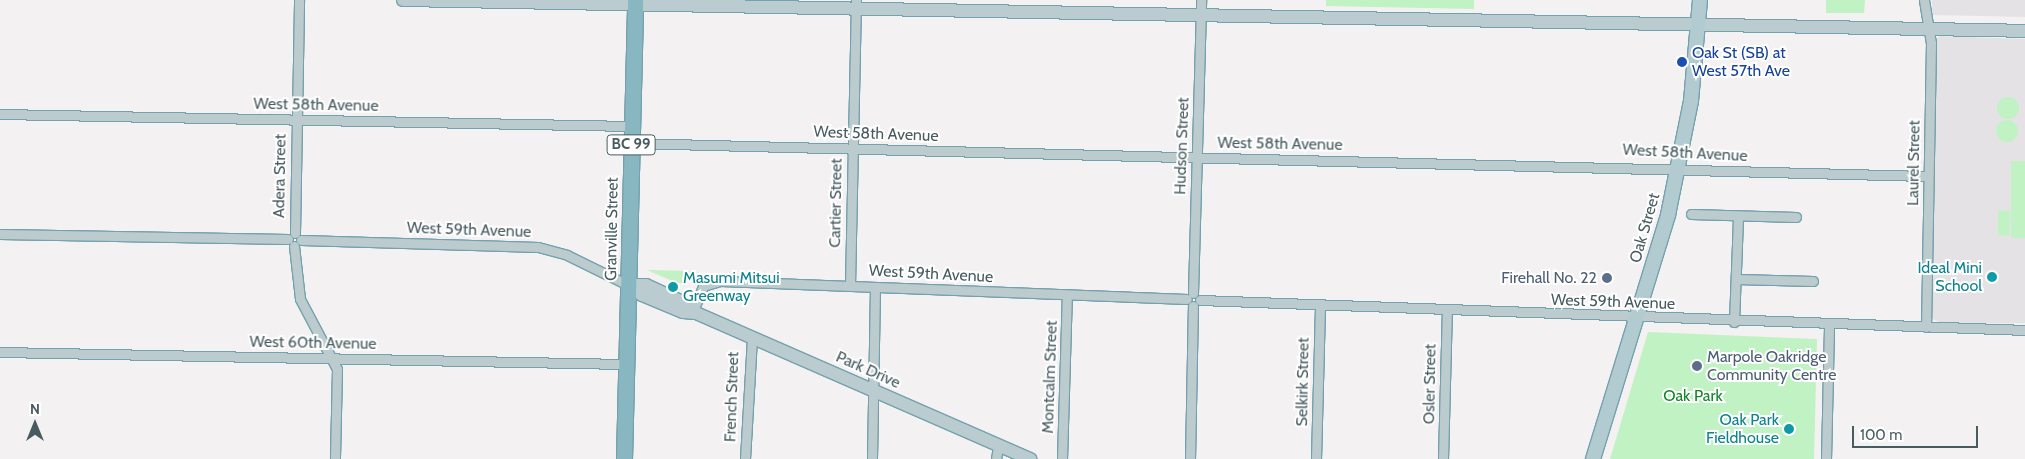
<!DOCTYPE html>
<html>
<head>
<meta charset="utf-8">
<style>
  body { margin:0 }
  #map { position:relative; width:2025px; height:459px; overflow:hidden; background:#f4f1f2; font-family:Cabin,sans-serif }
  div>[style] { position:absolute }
  .education>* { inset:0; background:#e5e2e5 }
  .green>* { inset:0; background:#c0f2c3 }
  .round { border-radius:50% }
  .roads { filter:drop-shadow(1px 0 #73a1ad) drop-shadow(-1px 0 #73a1ad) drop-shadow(0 1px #73a1ad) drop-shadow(0 -1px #73a1ad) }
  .street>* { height:9px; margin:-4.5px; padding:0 4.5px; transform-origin:4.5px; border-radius:4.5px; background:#bcccce }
  .secondary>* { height:12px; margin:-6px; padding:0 6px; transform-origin:6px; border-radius:6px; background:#baccd0 }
  .primary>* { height:14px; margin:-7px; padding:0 7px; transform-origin:7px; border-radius:7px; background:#b1cbd1 }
  .highway>* { height:15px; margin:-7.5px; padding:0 7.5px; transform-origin:7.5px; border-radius:7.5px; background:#88b6c1 }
  .dots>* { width:14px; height:14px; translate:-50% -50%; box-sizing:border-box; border:2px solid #fff; border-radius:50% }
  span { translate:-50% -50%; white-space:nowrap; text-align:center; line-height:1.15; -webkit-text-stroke:4px #fff; paint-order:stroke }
  .shield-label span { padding:1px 4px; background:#fff; border:1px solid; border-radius:4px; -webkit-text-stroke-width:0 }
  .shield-label { font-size:15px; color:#485c60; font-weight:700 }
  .transit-label { font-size:16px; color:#164399 }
  .left { translate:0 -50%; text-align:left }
  .street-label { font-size:16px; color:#485c60 }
  .culture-label { font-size:16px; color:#0d838f }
  .right { translate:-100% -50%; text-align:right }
  .service-label { font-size:16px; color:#4e5e75 }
  .park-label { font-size:16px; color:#148629 }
  .north { position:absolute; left:10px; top:399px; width:50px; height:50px; -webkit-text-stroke:4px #fff; paint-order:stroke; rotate:0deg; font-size:14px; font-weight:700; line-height:20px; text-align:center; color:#485c60 }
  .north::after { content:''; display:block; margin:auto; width:18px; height:22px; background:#485c60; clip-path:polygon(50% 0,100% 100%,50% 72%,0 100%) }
  .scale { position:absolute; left:1852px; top:426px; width:126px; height:22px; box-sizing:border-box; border:2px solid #485c60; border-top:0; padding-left:6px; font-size:15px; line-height:18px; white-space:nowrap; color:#485c60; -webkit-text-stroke:4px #fff; paint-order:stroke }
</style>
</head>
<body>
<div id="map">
  <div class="education">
    <i style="clip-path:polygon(1932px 0,2025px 0,2025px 17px,1932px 15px)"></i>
    <i style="clip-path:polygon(1940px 36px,2025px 39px,2025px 323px,1944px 324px,1930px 318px,1935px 40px)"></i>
  </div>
  <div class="green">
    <i style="clip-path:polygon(1326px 0,1474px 0,1474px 9px,1326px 6px)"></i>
    <i style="clip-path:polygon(1826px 0,1865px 0,1864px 13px,1826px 13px)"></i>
    <i class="round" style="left:1997px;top:97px;width:22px;height:22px"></i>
    <i class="round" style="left:1996px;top:120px;width:22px;height:22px"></i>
    <i style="clip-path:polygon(2011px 161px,2025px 161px,2025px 238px,2011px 238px)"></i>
    <i style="clip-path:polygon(1998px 210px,2010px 211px,2009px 236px,1998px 235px)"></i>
    <i style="clip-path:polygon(647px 270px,691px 271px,694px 283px,677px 283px)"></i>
    <i style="clip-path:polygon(1648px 332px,1817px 339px,1814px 459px,1610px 459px)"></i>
  </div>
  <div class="roads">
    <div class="street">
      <i style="left:1924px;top:0;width:44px;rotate:80.8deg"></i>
      <i style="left:1931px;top:43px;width:284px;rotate:91deg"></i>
      <i style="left:0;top:114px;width:632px;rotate:1.09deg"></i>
      <i style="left:631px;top:143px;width:1297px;rotate:1.46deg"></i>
      <i style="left:1691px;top:214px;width:105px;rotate:1.6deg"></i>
      <i style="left:295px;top:233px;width:233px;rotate:-89deg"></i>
      <i style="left:0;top:234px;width:288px;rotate:1deg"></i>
      <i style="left:301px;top:240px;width:237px;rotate:1.7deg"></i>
      <i style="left:538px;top:247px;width:30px;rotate:15deg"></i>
      <i style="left:567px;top:255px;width:68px;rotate:26.2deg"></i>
      <i style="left:294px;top:246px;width:53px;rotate:83.5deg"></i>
      <i style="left:300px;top:299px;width:79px;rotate:62.1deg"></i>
      <i style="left:337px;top:369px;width:90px;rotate:91.3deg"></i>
      <i style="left:1736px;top:279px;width:77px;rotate:1.5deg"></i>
      <i style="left:850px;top:286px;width:286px;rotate:-88.8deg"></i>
      <i style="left:1193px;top:293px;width:293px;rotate:-88.4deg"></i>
      <i style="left:1200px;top:300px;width:826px;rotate:2.08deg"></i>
      <i style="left:693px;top:311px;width:27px;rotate:-68deg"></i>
      <i style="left:703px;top:286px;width:19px;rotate:-16deg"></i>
      <i style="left:721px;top:281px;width:466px;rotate:2.2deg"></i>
      <i style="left:1734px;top:322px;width:106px;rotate:-87.8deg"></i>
      <i style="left:0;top:352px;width:626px;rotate:1.1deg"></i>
      <i style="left:745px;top:459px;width:122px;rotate:-86.7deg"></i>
      <i style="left:872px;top:459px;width:172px;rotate:-89deg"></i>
      <i style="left:996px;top:459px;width:13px;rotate:-81deg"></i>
      <i style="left:1062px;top:459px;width:164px;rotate:-88.3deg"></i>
      <i style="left:1190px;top:459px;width:153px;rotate:-88.9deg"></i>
      <i style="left:1316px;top:459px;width:154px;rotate:-88.5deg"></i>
      <i style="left:1443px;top:459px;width:149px;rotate:-88.5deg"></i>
      <i style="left:1826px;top:459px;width:134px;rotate:-88.7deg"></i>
    </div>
    <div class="secondary">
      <i style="left:403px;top:0;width:1622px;rotate:1.09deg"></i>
      <i style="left:628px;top:285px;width:17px;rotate:36deg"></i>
      <i style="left:642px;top:295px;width:44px;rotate:22.5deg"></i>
      <i style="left:683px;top:312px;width:13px;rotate:4deg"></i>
      <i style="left:696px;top:313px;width:365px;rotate:23.6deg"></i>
      <i style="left:628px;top:285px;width:18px"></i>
      <i style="left:646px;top:285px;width:45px;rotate:24.9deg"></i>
      <i style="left:687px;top:304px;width:9px;rotate:49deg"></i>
    </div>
    <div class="primary">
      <i style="left:1593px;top:459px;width:255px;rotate:-72.9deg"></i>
      <i style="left:1668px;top:215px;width:116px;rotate:-78.6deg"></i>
      <i style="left:1691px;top:101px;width:101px;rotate:-84.9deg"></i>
    </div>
    <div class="highway">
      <i style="left:624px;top:459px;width:459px;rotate:-88.6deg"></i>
    </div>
  </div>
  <div class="dots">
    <i style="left:1682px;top:62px;background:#1a4fb4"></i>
    <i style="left:1992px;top:277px;background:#0f9aa8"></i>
    <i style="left:1607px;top:278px;background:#5c6f8a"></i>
    <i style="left:673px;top:287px;background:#0f9aa8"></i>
    <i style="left:1697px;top:366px;background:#5c6f8a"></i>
    <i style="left:1789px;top:429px;background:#0f9aa8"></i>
  </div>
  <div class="shield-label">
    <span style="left:631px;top:145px">BC 99</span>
  </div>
  <div class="transit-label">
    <span class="left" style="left:1692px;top:62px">Oak St (SB) at<br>West 57th Ave</span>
  </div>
  <div class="street-label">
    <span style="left:316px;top:105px;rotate:1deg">West 58th Avenue</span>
    <span style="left:876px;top:134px;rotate:2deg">West 58th Avenue</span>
    <span style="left:1280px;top:144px;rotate:1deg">West 58th Avenue</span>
    <span style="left:1182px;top:146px;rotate:-88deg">Hudson Street</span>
    <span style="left:1685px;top:153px;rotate:3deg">West 58th Avenue</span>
    <span style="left:1914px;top:163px;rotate:-89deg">Laurel Street</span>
    <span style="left:280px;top:176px;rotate:-89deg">Adera Street</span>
    <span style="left:836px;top:203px;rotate:-89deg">Cartier Street</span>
    <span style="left:1645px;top:228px;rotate:-74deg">Oak Street</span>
    <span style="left:612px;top:229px;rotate:-89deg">Granville Street</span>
    <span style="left:469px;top:230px;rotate:2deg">West 59th Avenue</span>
    <span style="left:931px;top:274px;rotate:3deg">West 59th Avenue</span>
    <span style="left:1613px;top:302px;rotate:2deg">West 59th Avenue</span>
    <span style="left:313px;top:343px;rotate:1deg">West 60th Avenue</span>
    <span style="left:868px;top:370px;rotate:24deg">Park Drive</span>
    <span style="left:1050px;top:377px;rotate:-88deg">Montcalm Street</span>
    <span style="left:1303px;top:382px;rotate:-89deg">Selkirk Street</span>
    <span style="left:1430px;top:384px;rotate:-89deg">Osler Street</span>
    <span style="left:732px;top:397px;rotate:-88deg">French Street</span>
  </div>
  <div class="culture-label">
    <span class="right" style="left:1982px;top:277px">Ideal Mini<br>School</span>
    <span class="left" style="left:683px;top:287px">Masumi Mitsui<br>Greenway</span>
    <span class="right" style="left:1779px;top:429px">Oak Park<br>Fieldhouse</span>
  </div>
  <div class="service-label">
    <span class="right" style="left:1597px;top:278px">Firehall No. 22</span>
    <span class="left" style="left:1707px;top:366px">Marpole Oakridge<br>Community Centre</span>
  </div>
  <div class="park-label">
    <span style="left:1693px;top:396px">Oak Park</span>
  </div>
  <div class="north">N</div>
  <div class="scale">100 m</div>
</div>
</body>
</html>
